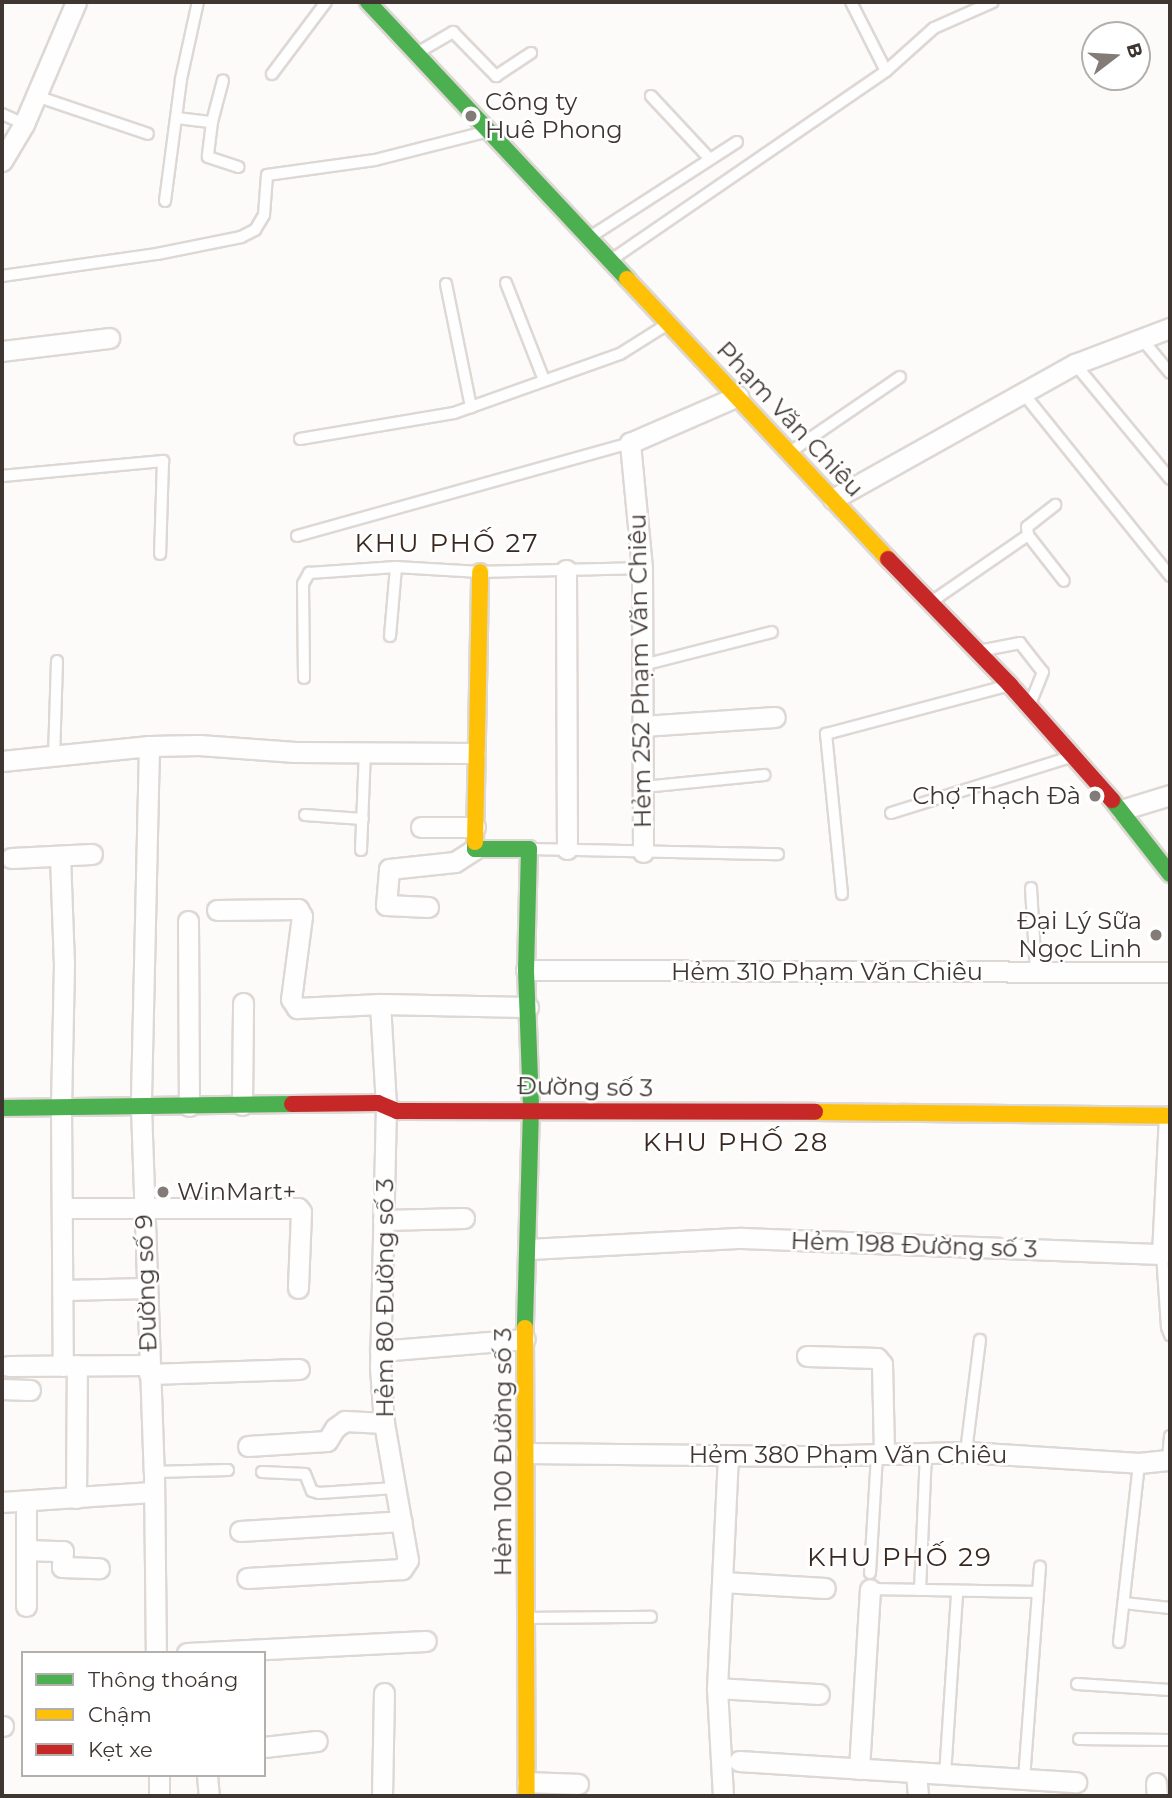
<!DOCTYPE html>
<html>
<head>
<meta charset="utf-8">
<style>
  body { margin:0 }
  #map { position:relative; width:1172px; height:1798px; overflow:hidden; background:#fdfbf9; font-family:Montserrat,sans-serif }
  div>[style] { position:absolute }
  .roads { filter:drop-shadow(2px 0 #ded8d5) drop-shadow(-2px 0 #ded8d5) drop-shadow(0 2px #ded8d5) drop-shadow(0 -2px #ded8d5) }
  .lane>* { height:10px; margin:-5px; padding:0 5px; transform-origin:5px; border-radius:5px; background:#fffefe }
  .street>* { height:19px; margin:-9.5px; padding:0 9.5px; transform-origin:9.5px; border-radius:9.5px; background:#fffefe }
  .fast>* { height:16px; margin:-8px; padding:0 8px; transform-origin:8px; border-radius:8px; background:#4caf50 }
  .slow>* { height:16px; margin:-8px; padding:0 8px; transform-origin:8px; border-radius:8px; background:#ffc107 }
  .jam>* { height:16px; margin:-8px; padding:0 8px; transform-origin:8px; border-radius:8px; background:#c62828 }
  .dots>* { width:19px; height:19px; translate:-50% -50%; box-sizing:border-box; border:4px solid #fff; border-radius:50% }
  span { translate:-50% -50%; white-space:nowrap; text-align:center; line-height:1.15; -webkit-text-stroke:5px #fff; paint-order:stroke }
  .poi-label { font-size:24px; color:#3f3631 }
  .left { translate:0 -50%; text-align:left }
  .right { translate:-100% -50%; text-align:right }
  .street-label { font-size:24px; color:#3f3631 }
  .neighbourhood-label { font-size:26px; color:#39281f; letter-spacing:2px }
  .frame { position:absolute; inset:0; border:4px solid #3f3631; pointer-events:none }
  .legend { position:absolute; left:21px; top:1651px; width:245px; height:126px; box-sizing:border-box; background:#fff; border:2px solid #b2afad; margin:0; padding:9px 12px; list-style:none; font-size:21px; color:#3f3631 }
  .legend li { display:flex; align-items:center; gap:14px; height:35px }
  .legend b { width:35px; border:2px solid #b2afad }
  .north { position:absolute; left:1081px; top:21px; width:70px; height:70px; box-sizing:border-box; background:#fff; border:2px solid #b2afad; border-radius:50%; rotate:73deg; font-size:19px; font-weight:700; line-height:28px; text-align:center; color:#3f3631 }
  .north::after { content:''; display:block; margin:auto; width:24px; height:32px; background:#827b77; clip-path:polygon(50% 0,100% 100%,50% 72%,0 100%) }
</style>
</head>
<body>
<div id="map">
  <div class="roads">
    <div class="lane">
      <i style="left:851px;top:2px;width:77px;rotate:63.1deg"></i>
      <i style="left:417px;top:53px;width:42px;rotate:-30.3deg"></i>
      <i style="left:453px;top:32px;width:62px;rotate:45.7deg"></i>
      <i style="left:496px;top:76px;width:42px;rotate:-33.3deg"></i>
      <i style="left:272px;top:74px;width:90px;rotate:-53.1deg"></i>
      <i style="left:36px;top:96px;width:118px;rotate:18.7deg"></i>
      <i style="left:651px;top:96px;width:86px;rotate:46.9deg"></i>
      <i style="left:2px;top:114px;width:24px;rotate:24deg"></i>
      <i style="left:177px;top:118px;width:35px;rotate:7deg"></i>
      <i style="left:212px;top:122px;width:43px;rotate:-75.3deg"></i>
      <i style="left:212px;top:122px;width:35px;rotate:97deg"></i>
      <i style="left:208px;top:157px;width:32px;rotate:18deg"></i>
      <i style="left:165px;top:201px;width:123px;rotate:-82.5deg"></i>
      <i style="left:181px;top:79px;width:79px;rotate:-77.6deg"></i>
      <i style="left:590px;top:237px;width:175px;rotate:-32.9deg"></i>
      <i style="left:611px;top:260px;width:334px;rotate:-34.5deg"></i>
      <i style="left:886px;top:71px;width:64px;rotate:-41.9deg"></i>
      <i style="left:934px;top:28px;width:64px;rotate:-23.8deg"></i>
      <i style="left:2px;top:276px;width:157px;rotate:-8.1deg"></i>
      <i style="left:157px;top:254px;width:86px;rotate:-11.4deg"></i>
      <i style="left:241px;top:237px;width:16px;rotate:-27deg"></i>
      <i style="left:255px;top:230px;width:17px;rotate:-59deg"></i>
      <i style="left:264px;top:215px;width:40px;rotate:-85.7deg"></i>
      <i style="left:267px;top:175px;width:109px;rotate:-7.9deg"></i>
      <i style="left:375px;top:160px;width:114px;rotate:-14.3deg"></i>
      <i style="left:506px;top:283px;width:104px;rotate:68.6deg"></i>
      <i style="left:446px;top:284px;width:126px;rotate:78.5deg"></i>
      <i style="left:1141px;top:338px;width:45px;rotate:50.4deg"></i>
      <i style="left:1075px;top:364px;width:149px;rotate:50.4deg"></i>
      <i style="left:1023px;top:393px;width:235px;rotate:51.2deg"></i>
      <i style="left:300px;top:439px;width:156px;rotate:-9.6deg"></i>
      <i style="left:454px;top:413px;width:176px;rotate:-19.6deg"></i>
      <i style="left:620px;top:354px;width:54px;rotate:-32.2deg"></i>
      <i style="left:790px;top:452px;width:133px;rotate:-34.3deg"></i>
      <i style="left:2px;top:476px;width:162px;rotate:-5.3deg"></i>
      <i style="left:163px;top:461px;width:93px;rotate:91.8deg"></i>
      <i style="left:1028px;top:535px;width:58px;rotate:52deg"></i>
      <i style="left:297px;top:536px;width:346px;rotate:-15.6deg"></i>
      <i style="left:931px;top:602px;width:118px;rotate:-34.6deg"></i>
      <i style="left:1028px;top:535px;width:8px;rotate:-97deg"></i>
      <i style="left:1027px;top:527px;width:36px;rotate:-38deg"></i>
      <i style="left:390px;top:636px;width:69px;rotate:-85deg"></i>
      <i style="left:979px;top:651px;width:42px;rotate:-11deg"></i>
      <i style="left:1020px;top:643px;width:37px;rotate:52deg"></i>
      <i style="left:1043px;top:672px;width:32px;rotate:112deg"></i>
      <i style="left:643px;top:665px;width:133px;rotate:-14.3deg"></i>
      <i style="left:304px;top:678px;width:94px;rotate:-90.6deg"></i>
      <i style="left:303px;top:584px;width:13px;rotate:-61deg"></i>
      <i style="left:309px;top:573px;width:87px;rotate:-3.9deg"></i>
      <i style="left:396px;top:567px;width:84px;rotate:3.4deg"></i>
      <i style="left:480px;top:572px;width:162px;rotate:-1.4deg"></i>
      <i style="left:54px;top:757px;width:96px;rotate:-88.2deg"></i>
      <i style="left:644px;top:787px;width:121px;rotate:-5.7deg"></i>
      <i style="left:891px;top:813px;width:189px;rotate:-17.3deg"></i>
      <i style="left:305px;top:815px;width:58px;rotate:3.9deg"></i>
      <i style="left:530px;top:849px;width:248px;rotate:1.2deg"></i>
      <i style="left:361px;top:850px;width:98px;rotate:-87.7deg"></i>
      <i style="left:1031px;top:888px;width:85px;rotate:86.6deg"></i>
      <i style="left:842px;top:894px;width:161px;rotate:-95.7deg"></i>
      <i style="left:826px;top:734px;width:186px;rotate:-14.9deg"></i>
      <i style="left:1162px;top:1254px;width:73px;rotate:86.1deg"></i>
      <i style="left:1167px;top:1327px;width:9px;rotate:69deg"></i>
      <i style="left:966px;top:1452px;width:113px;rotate:-82.9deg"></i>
      <i style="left:1168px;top:1459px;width:23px;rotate:-85deg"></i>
      <i style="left:154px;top:1472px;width:74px;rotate:-1.5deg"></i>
      <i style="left:262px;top:1472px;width:43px;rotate:2.7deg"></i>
      <i style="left:305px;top:1474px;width:18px;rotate:68deg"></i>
      <i style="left:312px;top:1491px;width:7px;rotate:16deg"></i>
      <i style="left:319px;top:1493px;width:76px;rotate:-3.8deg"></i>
      <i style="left:870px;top:1573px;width:119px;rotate:-86.6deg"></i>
      <i style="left:870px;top:1589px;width:168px;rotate:1deg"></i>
      <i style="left:920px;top:1590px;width:137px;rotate:-87.5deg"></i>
      <i style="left:1124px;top:1603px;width:46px;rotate:6.2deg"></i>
      <i style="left:527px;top:1618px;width:124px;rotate:-0.5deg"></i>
      <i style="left:1119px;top:1642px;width:180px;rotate:-83.6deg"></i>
      <i style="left:1077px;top:1684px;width:93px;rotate:3.7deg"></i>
      <i style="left:1079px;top:1739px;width:91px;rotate:0.6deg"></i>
      <i style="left:945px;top:1775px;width:183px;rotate:-86.2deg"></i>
      <i style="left:1024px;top:1779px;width:213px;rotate:-85.7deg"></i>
    </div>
    <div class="street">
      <i style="left:2px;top:161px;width:43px;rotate:-59.3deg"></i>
      <i style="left:24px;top:124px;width:133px;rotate:-66.9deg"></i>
      <i style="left:2px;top:351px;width:108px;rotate:-6.9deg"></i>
      <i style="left:833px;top:499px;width:277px;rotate:-29.2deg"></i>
      <i style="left:1075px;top:364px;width:102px;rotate:-20.8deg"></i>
      <i style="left:566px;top:570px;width:279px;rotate:89.8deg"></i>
      <i style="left:643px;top:726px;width:132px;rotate:-3.9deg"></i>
      <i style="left:149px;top:746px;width:361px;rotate:91.3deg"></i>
      <i style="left:141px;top:1107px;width:365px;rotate:88deg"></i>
      <i style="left:154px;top:1472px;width:181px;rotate:89.4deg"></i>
      <i style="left:2px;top:761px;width:148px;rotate:-5.8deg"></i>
      <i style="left:149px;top:746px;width:50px;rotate:-1.1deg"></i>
      <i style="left:199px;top:745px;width:96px;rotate:4.2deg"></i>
      <i style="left:295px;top:752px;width:180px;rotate:0.3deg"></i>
      <i style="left:1121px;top:810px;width:51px;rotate:-17deg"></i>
      <i style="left:421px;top:827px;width:54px"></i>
      <i style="left:643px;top:852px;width:284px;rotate:-90.2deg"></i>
      <i style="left:642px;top:568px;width:126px;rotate:-95.5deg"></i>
      <i style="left:630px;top:443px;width:118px;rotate:-23.5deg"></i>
      <i style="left:60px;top:856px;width:108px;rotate:87.9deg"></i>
      <i style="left:64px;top:964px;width:144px;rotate:91.2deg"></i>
      <i style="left:61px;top:1108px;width:258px;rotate:89.6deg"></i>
      <i style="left:11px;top:858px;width:81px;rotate:-2.8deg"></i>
      <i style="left:428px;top:907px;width:42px;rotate:-177.3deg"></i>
      <i style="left:386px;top:905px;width:36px;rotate:-85deg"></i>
      <i style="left:389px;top:869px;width:66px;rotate:-6.1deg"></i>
      <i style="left:455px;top:862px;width:24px;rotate:-33deg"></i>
      <i style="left:217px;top:910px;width:81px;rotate:-0.7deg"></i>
      <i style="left:298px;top:909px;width:8px;rotate:60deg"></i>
      <i style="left:302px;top:916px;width:84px;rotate:97.5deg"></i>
      <i style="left:291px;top:999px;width:11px;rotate:56deg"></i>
      <i style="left:297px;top:1008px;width:83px;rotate:-2.8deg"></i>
      <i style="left:380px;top:1004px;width:102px;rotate:86.6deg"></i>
      <i style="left:386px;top:1106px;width:261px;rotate:91.3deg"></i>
      <i style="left:380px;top:1367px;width:56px;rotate:85.9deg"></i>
      <i style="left:384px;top:1423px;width:139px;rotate:80.1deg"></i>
      <i style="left:408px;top:1560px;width:11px;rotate:124deg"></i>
      <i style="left:402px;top:1569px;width:155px;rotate:176.7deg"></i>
      <i style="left:188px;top:921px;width:185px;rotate:89.7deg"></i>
      <i style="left:526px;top:970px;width:644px;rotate:0.18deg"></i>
      <i style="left:380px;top:1004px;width:148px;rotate:1.2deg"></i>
      <i style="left:242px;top:1105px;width:102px;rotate:-89.4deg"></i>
      <i style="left:62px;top:1208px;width:236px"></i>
      <i style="left:298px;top:1208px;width:5px;rotate:53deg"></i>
      <i style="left:301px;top:1212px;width:76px;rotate:92.3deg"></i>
      <i style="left:383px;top:1220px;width:81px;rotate:-1.4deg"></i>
      <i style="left:529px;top:1249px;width:213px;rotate:-3deg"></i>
      <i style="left:742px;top:1238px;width:420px;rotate:2.2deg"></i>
      <i style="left:1162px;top:1254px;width:138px;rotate:-87.1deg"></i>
      <i style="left:64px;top:1290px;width:82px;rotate:-1.4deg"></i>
      <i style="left:380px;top:1351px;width:145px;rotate:-4.7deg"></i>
      <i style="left:807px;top:1356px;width:70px;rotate:1.6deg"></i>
      <i style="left:877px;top:1358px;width:8px;rotate:50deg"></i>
      <i style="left:882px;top:1364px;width:90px;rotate:88.7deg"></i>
      <i style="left:8px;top:1366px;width:141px;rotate:-0.4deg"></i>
      <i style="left:149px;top:1374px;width:150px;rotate:-1.9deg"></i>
      <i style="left:2px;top:1389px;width:28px;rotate:2deg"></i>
      <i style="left:248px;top:1446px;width:79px;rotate:-3.6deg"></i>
      <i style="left:327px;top:1441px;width:15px;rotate:-58deg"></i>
      <i style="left:335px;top:1428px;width:12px;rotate:-35deg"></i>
      <i style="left:345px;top:1421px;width:39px;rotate:3deg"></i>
      <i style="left:526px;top:1453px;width:279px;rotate:0.6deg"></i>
      <i style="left:805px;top:1456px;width:161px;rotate:-1.4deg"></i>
      <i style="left:966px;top:1452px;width:173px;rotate:3.6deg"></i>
      <i style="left:1139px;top:1463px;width:31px;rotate:-6deg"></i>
      <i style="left:76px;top:1498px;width:133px;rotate:-89.6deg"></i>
      <i style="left:2px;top:1502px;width:150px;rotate:-3.8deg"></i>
      <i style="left:240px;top:1531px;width:162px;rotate:-3.5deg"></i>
      <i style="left:26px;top:1550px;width:37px;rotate:2deg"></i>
      <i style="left:63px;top:1551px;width:16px;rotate:94deg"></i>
      <i style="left:62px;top:1567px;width:37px;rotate:2deg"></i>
      <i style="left:723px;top:1582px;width:102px;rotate:3.4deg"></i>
      <i style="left:26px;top:1606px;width:105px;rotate:-90deg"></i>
      <i style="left:187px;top:1653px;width:239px;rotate:-2.9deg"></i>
      <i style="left:717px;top:1688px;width:102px;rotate:3.4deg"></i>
      <i style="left:2px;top:1726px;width:1px"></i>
      <i style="left:264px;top:1747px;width:53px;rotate:-6.5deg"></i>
      <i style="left:739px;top:1761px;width:338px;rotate:3.6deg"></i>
      <i style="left:859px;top:1769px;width:180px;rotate:-86.5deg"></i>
      <i style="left:916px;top:1773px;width:23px;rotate:85deg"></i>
      <i style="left:159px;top:1775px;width:21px;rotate:90deg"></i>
      <i style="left:207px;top:1775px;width:21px;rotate:85deg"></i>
      <i style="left:527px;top:1782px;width:51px;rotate:2.2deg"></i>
      <i style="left:1156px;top:1783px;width:13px;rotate:86deg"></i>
      <i style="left:382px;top:1796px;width:103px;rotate:-88.9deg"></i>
      <i style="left:723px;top:1796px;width:108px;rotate:-93.2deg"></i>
      <i style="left:717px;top:1688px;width:233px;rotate:-87.3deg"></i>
    </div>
    <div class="fast">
      <i style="left:368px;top:2px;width:379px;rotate:46.9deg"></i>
      <i style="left:1112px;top:800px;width:94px;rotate:51.9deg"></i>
      <i style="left:475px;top:842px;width:7px;rotate:90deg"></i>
      <i style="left:475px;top:849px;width:54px"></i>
      <i style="left:529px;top:849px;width:121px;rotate:91.4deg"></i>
      <i style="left:526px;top:970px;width:139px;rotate:87.9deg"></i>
      <i style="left:531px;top:1109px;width:219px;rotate:91.6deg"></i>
      <i style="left:2px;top:1108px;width:290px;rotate:-0.8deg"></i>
    </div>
    <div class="slow">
      <i style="left:627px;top:279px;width:383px;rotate:47deg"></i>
      <i style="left:475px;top:842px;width:270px;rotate:-88.9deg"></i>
      <i style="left:815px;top:1112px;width:355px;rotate:0.6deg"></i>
      <i style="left:525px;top:1328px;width:468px;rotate:89.8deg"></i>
    </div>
    <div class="jam">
      <i style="left:888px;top:559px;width:175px;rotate:45.9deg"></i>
      <i style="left:1010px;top:685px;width:154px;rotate:48.4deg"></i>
      <i style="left:292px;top:1104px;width:86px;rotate:-0.7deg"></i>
      <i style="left:378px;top:1103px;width:21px;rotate:23deg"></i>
      <i style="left:397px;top:1111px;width:418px;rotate:0.1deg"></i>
    </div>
  </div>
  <div class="dots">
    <i style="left:471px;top:116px;background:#827b77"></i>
    <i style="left:1095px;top:796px;background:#827b77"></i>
    <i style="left:1156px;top:935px;background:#827b77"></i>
    <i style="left:163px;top:1192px;background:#827b77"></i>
  </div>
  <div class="poi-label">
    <span class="left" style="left:485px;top:116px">Công ty<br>Huê Phong</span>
    <span class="right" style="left:1081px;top:796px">Chợ Thạch Đà</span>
    <span class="right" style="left:1142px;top:935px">Đại Lý Sữa<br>Ngọc Linh</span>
    <span class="left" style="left:177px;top:1192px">WinMart+</span>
  </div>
  <div class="street-label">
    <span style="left:790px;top:419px;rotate:47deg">Phạm Văn Chiêu</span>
    <span style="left:640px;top:671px;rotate:-91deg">Hẻm 252 Phạm Văn Chiêu</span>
    <span style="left:827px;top:972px">Hẻm 310 Phạm Văn Chiêu</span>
    <span style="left:585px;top:1087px;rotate:1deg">Đường số 3</span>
    <span style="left:914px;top:1245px;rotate:2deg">Hẻm 198 Đường số 3</span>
    <span style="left:146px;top:1283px;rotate:-92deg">Đường số 9</span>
    <span style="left:385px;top:1298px;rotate:-90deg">Hẻm 80 Đường số 3</span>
    <span style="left:503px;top:1452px;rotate:-90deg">Hẻm 100 Đường số 3</span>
    <span style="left:848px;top:1455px">Hẻm 380 Phạm Văn Chiêu</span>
  </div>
  <div class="neighbourhood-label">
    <span style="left:447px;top:544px">KHU PHỐ 27</span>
    <span style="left:736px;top:1143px">KHU PHỐ 28</span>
    <span style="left:900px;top:1558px">KHU PHỐ 29</span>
  </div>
  <div class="frame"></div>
  <ul class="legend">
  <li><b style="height:9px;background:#4caf50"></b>Thông thoáng</li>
  <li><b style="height:9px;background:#ffc107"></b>Chậm</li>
  <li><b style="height:9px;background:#c62828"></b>Kẹt xe</li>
  </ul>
  <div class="north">B</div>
</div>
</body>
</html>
